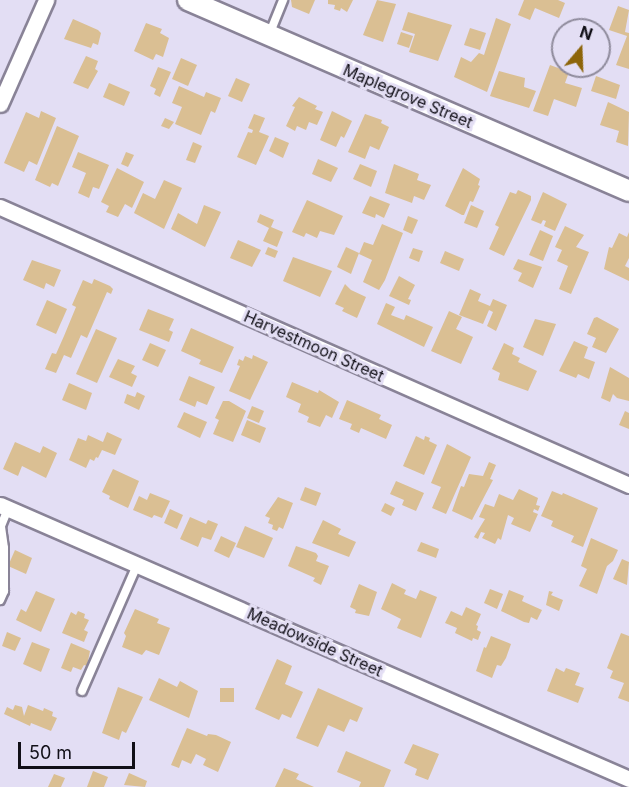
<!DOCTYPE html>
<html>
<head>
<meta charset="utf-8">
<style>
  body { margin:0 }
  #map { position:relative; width:629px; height:787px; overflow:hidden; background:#e3def4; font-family:Inter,sans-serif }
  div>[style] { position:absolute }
  .building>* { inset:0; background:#dabf93 }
  .roads { filter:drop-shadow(2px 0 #898397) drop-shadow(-2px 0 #898397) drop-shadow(0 2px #898397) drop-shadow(0 -2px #898397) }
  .lane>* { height:8px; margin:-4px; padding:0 4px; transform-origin:4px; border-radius:4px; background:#fff }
  .street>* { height:15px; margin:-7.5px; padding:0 7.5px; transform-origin:7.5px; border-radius:7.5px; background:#fff }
  .secondary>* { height:20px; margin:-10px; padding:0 10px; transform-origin:10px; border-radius:10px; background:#fff }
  span { translate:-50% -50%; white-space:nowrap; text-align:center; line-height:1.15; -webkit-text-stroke:6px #e3def4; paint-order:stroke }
  .street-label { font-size:16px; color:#110f17 }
  .north { position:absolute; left:551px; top:18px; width:60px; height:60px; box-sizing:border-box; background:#e3def4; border:2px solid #8f8b9c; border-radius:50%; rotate:19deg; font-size:16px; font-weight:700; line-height:24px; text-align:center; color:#110f17 }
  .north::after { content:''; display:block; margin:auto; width:21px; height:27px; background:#8d6509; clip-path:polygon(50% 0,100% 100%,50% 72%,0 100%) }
  .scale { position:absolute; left:18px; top:742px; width:117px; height:27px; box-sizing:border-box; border:3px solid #110f17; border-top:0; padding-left:8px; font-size:18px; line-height:21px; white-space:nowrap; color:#110f17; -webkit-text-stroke:4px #e3def4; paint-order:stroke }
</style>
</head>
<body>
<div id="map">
  <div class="building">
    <i style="clip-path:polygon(291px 0,315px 0,309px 14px,292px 7px)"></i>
    <i style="clip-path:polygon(328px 0,353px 0,347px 12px,341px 8px,340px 11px,334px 9px,335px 5px,328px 4px)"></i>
    <i style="clip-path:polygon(377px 0,396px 4px,383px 42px,363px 35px)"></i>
    <i style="clip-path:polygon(524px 0,558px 0,565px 3px,559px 18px,535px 8px,530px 20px,518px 15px)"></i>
    <i style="clip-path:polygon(618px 6px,629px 10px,625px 32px,629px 33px,629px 69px,616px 65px,627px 36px,609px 30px)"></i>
    <i style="clip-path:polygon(408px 12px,452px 25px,438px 61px,409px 52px,415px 34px,402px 30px)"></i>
    <i style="clip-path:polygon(496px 18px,511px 24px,487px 92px,454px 77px,461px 57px,471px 62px,479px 53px,484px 55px)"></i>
    <i style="clip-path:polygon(73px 19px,98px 30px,101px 33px,98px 45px,93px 43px,91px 48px,64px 39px)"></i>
    <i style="clip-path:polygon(146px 23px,162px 29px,160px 33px,169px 38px,163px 57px,156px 54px,153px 60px,134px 51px)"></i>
    <i style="clip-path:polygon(470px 28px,486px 33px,480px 50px,464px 45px)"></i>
    <i style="clip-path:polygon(401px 32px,413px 36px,409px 48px,397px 44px)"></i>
    <i style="clip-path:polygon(86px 56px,98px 61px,95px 69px,98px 71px,88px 89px,73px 83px)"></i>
    <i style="clip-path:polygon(181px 58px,197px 65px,188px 86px,172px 79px)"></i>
    <i style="clip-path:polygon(550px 65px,569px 72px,565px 83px,582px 88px,576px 107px,554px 99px,548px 116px,533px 111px)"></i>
    <i style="clip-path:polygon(158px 67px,171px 72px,160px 97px,154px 94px,156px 89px,150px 86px)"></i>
    <i style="clip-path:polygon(499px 71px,525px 78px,524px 87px,536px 91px,529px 108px,490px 96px)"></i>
    <i style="clip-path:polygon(596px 76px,620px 85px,616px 99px,591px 91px)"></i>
    <i style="clip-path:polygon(236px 78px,250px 84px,242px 102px,228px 96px)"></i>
    <i style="clip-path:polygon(109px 83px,130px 92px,124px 106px,103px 97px)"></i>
    <i style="clip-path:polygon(179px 86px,204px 97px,206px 92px,221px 98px,215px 113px,211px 111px,201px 135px,175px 124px,182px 107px,172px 103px)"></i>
    <i style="clip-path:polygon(299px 97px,317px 106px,315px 109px,323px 112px,317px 125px,309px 122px,306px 130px,297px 126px,295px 131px,286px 126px,295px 107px,292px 106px)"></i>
    <i style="clip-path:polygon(608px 102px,629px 112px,628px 146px,616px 142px,619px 131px,600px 125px)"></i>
    <i style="clip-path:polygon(41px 111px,56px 118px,37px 165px,29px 161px,24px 172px,4px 163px,26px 112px,39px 118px)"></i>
    <i style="clip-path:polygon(332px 111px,352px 121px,344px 138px,341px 136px,336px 147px,320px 140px)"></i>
    <i style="clip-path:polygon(254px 114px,265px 118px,259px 132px,269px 136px,256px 165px,237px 157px,248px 132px,252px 133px,253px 130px,248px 128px)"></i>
    <i style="clip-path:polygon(365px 114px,382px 120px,381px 123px,389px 127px,379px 150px,370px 146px,365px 159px,348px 152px)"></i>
    <i style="clip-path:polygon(165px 118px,174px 122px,169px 129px,161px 126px)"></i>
    <i style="clip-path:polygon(57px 126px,79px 136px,58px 186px,52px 183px,50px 187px,35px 180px)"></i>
    <i style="clip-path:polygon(275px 137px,289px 143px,283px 158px,269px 151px)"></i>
    <i style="clip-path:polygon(193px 142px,202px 146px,195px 163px,186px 160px)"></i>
    <i style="clip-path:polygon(78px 152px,109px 165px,99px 189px,93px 187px,89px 198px,78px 193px,86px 173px,72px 167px)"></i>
    <i style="clip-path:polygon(126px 152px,134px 155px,128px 167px,121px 164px)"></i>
    <i style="clip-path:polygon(318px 159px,338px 168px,331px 182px,312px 174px)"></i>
    <i style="clip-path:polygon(360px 164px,377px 171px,371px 187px,353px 179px)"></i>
    <i style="clip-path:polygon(394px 164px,419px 174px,417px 180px,431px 185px,424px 200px,414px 196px,412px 203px,385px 193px)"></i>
    <i style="clip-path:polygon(117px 168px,144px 182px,132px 208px,125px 204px,118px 217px,106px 212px,109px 206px,101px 202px)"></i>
    <i style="clip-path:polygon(463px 168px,480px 179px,478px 185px,480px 186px,473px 202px,470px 201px,464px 215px,462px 215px,445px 206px)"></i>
    <i style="clip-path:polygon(164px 180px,182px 188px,164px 229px,134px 213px,143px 193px,155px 199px)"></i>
    <i style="clip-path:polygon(518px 190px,531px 196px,531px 200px,504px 256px,489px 249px,499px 227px,495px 225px,510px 192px,516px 194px)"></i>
    <i style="clip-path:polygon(543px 192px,567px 204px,555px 231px,544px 226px,546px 221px,543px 220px,541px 224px,531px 220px)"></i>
    <i style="clip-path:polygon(370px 196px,390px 204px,384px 218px,376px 214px,375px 218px,362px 213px)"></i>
    <i style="clip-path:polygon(307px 200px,343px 216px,334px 235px,320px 231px,317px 238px,306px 233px,304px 237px,292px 232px)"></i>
    <i style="clip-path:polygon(204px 205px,221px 212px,205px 247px,171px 229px,178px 213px,197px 224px)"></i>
    <i style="clip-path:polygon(471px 205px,484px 211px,477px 228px,464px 223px)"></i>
    <i style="clip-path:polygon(260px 214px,274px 220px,271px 227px,283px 232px,277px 247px,263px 241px,269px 228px,257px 222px)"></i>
    <i style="clip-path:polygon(408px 216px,418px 220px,412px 234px,403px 230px)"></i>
    <i style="clip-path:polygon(382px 224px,403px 233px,385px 280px,379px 290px,363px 282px,372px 260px,359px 254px,364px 242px,373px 245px)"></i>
    <i style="clip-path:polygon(565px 226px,584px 235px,576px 247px,589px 252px,571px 294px,559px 289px,568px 266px,557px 261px,562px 250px,555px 247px)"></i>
    <i style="clip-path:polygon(540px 230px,553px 236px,543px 261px,529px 255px)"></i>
    <i style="clip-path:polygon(629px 232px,629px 258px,625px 266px,629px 268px,629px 281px,604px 269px,609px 247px,612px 248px,619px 233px,627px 237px)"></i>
    <i style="clip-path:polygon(238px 240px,261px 250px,252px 267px,230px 258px)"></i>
    <i style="clip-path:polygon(268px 247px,278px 251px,275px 258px,265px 254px)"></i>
    <i style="clip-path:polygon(346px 247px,359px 253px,351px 274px,337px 267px)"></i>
    <i style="clip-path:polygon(413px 248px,423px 251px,419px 262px,409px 258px)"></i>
    <i style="clip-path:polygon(445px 251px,464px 259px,459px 271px,440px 263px)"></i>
    <i style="clip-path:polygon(293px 257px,332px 271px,320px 297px,283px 281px)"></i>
    <i style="clip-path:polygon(518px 259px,542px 267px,533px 288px,518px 281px,522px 273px,513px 269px)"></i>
    <i style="clip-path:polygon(32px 260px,61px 270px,54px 287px,46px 283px,44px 289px,23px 280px)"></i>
    <i style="clip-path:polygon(399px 276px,415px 285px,408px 299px,411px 300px,409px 305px,389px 296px)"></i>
    <i style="clip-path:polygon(94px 279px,110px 286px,113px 289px,111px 294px,107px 292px,87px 338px,81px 335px,71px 358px,64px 355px,56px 373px,45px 369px,52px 353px,56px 354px,64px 336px,76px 307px,72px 305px,83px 280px,92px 284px)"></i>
    <i style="clip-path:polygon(345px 284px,351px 290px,366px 297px,357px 318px,342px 311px,344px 308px,335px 304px)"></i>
    <i style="clip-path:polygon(470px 289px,481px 294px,478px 301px,490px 306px,493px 299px,507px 305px,496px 331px,487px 326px,493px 312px,489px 310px,483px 324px,459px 315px)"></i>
    <i style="clip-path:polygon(47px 300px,67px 309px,56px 334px,36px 325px)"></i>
    <i style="clip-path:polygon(386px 303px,395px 307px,391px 315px,404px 320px,406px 315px,433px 327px,424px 347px,377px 324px)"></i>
    <i style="clip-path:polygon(148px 309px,174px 319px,169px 330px,173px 332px,169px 342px,139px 330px)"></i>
    <i style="clip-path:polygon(449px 311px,462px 317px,456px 329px,473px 337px,461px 364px,431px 351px)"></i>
    <i style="clip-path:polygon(597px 317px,619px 329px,606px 353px,592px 347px,596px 338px,587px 334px,594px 318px)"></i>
    <i style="clip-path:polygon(535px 319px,556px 324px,543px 356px,523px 347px)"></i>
    <i style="clip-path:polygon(191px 328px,234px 347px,222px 373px,199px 364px,201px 360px,181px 351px)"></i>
    <i style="clip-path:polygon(96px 329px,117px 338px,97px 383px,76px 374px)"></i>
    <i style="clip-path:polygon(574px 341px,588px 347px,584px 358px,595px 362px,589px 379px,578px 374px,576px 378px,559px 371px)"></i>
    <i style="clip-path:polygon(150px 343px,166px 350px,158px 367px,142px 360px)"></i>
    <i style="clip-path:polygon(504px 343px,514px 348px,512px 354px,520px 358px,518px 362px,537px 371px,528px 391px,498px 380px,500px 373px,492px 369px)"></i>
    <i style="clip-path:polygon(253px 355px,268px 362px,250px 400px,229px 391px,240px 366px,237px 365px,239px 359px,243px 361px,245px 356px,252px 359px)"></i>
    <i style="clip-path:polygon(118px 359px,135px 366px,131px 373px,137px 376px,132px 387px,109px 377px)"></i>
    <i style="clip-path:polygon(610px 367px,629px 378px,629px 401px,617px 398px,613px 394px,610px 402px,601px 398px)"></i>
    <i style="clip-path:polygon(189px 376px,215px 387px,207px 405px,197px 401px,195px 407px,179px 400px)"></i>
    <i style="clip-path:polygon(292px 382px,318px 393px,319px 390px,339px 402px,332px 418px,326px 415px,320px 427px,307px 422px,309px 417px,298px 412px,301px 404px,286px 397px)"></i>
    <i style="clip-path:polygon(69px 383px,92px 393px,86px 410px,62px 400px)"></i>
    <i style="clip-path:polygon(137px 392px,145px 396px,139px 410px,124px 403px,127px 394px,135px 397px)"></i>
    <i style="clip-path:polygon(347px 400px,381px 415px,379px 419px,392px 425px,386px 439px,361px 428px,359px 433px,350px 429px,352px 424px,339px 419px)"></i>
    <i style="clip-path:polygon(223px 401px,229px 401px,246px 411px,233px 442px,213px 434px,219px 420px,215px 418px)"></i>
    <i style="clip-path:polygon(252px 406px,264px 411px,259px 423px,247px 418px)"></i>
    <i style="clip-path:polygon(625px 411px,629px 413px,629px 429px,619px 425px)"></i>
    <i style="clip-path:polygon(184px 412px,207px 422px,200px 438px,177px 427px)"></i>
    <i style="clip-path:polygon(247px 420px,266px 428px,260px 443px,241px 435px)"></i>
    <i style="clip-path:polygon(107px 432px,122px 439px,115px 455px,102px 450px,98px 458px,96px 457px,94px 461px,90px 459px,86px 468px,69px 460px,78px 438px,86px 441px,88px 435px,103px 442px)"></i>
    <i style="clip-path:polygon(416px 436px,424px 440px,425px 436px,430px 438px,429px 441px,437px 445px,424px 475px,403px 466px)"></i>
    <i style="clip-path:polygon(15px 442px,40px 453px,43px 446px,57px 453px,46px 478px,22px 466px,18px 476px,3px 469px)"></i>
    <i style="clip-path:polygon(447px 444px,471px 457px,446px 514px,432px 508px,441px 487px,431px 483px)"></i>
    <i style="clip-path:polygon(489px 462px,496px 465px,490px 479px,493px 480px,472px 520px,452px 511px,461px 486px,464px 487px,469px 474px,483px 476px)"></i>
    <i style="clip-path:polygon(113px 469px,139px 481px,128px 508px,109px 499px,110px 496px,102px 492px)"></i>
    <i style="clip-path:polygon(396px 481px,424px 493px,416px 511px,402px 505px,404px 500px,390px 494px)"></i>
    <i style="clip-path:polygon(305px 487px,321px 493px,316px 506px,300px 500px)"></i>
    <i style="clip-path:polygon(519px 489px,538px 498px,536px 505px,540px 506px,538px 511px,534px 509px,533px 512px,538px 514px,530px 532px,511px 524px,514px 518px,508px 515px,501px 540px,498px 538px,495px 544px,482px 538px,485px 533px,481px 532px,478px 539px,474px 537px,485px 519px,479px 517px,485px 504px,494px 507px,499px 494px,513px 500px)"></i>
    <i style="clip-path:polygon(552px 491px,562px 495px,563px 493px,598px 508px,583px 547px,571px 542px,574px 536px,551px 526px,553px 521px,541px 516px)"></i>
    <i style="clip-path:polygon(150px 493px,170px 501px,162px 518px,154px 515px,152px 518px,133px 510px,139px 496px,147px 500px)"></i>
    <i style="clip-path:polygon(278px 497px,293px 503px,283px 529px,279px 527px,277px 531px,272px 529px,273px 525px,268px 523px,270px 518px,265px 516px)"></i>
    <i style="clip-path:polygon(385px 503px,395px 508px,391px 516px,381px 511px)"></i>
    <i style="clip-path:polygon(170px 509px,183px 515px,177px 529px,164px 523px)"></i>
    <i style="clip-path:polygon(190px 517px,206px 524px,208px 520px,218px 524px,211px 540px,202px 537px,198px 547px,180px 539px)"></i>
    <i style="clip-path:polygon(323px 520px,341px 529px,338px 534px,356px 542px,349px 557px,312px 543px)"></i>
    <i style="clip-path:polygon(245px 526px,273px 538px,264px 558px,236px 547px)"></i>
    <i style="clip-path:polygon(221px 536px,236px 543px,229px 558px,214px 551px)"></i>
    <i style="clip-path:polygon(591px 538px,618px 550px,613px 561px,607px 566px,597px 594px,579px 586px,587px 569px,581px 566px)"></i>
    <i style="clip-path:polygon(421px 542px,439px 549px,436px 558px,417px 551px)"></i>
    <i style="clip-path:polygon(296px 546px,316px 553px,318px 556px,316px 561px,329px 566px,321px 585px,313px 581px,315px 578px,288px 566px)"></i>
    <i style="clip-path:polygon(15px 550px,32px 558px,26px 574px,8px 566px)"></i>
    <i style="clip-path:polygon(622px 559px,629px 562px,627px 585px,613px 579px)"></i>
    <i style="clip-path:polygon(392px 583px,406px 590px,404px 594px,416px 599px,420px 590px,437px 597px,421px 638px,397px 628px,401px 619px,381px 609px)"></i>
    <i style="clip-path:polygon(359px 584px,377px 592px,369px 616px,355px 613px,356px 610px,350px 607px)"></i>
    <i style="clip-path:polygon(490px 589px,503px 594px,497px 609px,484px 603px)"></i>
    <i style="clip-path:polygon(509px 590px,524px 596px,522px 601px,542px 610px,537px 620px,531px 617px,529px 623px,524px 622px,501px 611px)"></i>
    <i style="clip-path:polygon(36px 591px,55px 599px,41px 632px,16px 620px,21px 609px,26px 612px)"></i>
    <i style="clip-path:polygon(549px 591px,553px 592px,551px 595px,563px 600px,559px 611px,546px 605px)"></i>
    <i style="clip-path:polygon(466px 607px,481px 614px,476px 625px,478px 626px,477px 630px,481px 632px,478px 640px,473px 638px,472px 641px,455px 633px,457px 628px,445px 623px,451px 611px,462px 616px)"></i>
    <i style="clip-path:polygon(135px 609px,159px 619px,157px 623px,170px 628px,159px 655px,146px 650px,142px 655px,122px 647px,126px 636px,124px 633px)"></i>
    <i style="clip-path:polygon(78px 611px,85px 614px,84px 618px,89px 620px,84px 630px,88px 632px,84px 642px,62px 633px,71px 612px,76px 615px)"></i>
    <i style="clip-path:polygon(7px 632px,21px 638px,15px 651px,2px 646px)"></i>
    <i style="clip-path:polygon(621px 633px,629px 636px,629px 702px,618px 698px,624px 683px,610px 678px,613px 671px,607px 668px)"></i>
    <i style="clip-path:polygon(491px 636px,511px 644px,506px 658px,501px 666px,497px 665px,492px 678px,476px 671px,484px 647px,486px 648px)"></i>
    <i style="clip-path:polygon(32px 642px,50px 649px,41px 672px,23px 664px)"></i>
    <i style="clip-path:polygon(71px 643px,90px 651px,87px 666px,84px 665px,81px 670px,73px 667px,71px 672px,61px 668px)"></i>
    <i style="clip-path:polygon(277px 659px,292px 666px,285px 684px,303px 692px,291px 718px,282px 714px,279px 720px,255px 709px)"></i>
    <i style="clip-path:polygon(556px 668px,564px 672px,566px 668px,580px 673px,575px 685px,584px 688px,578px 703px,547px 691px)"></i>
    <i style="clip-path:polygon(159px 678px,177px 687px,180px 681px,198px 691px,189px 718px,149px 700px)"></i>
    <i style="clip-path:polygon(118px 687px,143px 697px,126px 733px,122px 731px,119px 740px,102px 733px)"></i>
    <i style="clip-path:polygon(220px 688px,234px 688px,234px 702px,220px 702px)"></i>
    <i style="clip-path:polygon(318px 688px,363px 708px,357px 722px,350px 719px,344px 732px,328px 725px,318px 747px,296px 738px)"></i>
    <i style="clip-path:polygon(15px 705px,22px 707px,24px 716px,28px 705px,43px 711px,44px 708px,53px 712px,52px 716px,57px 718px,51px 731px,31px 723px,30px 726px,4px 714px,7px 707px,13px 710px)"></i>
    <i style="clip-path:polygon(187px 728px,207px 736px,208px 734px,216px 735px,231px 742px,218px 772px,203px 765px,206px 759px,196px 754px,191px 764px,182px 760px,179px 768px,171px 765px)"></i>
    <i style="clip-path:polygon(413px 744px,439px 754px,428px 780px,415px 775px,417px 769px,404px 763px)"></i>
    <i style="clip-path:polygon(346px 751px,391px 770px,384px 787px,359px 787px,361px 782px,337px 772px)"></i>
    <i style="clip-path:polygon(284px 768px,299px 774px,296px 779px,314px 787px,275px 787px)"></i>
    <i style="clip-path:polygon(93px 771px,108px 777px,104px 787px,87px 787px)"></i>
    <i style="clip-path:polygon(129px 773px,147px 781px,145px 787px,124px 785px)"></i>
    <i style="clip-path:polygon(54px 774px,65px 778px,61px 787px,48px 787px)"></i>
  </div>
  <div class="roads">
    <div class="lane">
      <i style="left:269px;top:35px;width:38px;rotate:-68deg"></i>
      <i style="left:0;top:600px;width:10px;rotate:-66deg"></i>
      <i style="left:4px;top:591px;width:43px;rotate:-90deg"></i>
      <i style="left:4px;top:548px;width:22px;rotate:-98deg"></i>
      <i style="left:1px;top:526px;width:18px;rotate:-68deg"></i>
      <i style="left:82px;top:691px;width:137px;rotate:-66.4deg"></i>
    </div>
    <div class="street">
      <i style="left:0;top:104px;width:114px;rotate:-66.1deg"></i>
      <i style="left:0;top:207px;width:688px;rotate:23.84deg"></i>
      <i style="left:0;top:505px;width:686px;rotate:23.54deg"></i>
    </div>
    <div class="secondary">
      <i style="left:188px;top:0;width:481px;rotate:23.4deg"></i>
    </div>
  </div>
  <div class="street-label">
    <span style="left:408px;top:96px;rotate:23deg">Maplegrove Street</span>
    <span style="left:314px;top:346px;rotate:24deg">Harvestmoon Street</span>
    <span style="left:315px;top:642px;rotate:24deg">Meadowside Street</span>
  </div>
  <div class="north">N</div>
  <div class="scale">50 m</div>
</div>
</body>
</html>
